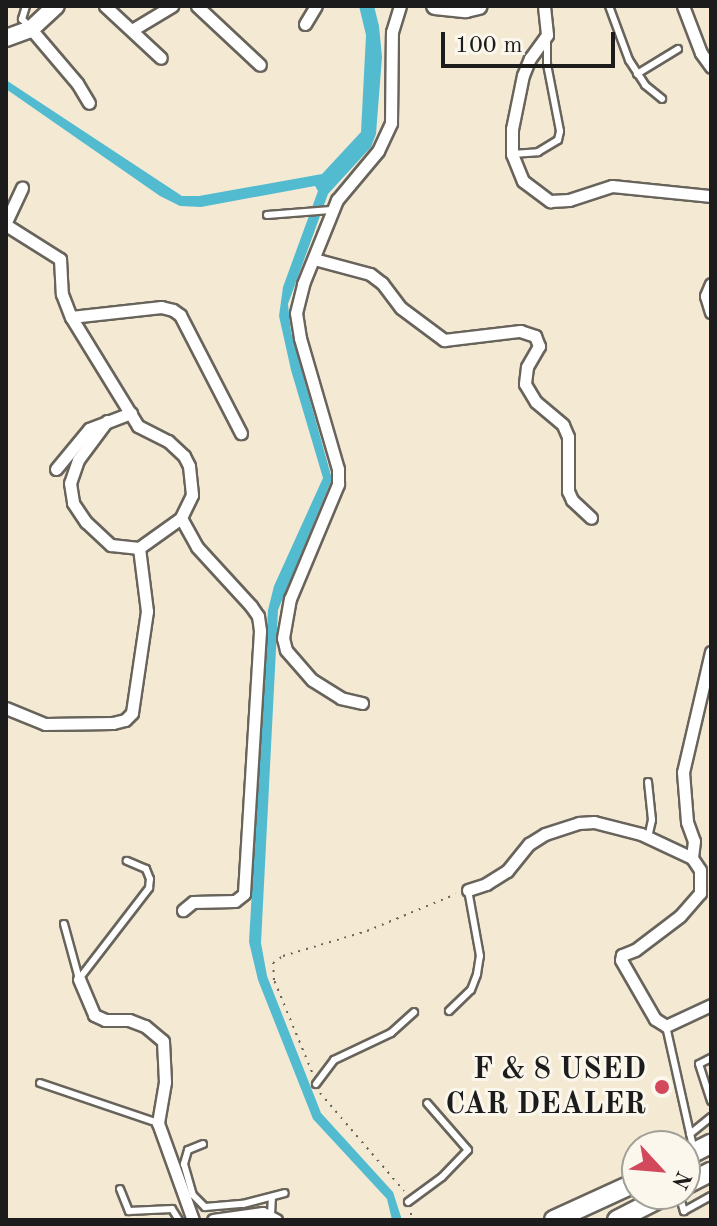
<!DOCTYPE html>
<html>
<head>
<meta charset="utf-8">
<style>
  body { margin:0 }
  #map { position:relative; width:717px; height:1226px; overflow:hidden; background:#f4ead4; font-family:"Old Standard TT",serif }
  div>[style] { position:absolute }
  .water>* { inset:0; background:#53bbd0 }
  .path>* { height:2px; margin-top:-1px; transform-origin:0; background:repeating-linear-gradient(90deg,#68645c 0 2px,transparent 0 8px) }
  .roads { filter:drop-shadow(2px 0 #68645c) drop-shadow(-2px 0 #68645c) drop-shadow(0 2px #68645c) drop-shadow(0 -2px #68645c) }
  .service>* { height:6px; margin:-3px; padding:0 3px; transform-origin:3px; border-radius:3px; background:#fff }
  .minor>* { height:11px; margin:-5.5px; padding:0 5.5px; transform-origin:5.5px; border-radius:5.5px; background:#fff }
  .secondary>* { height:16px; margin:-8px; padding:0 8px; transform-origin:8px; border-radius:8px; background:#fff }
  .primary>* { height:18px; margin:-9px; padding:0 9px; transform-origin:9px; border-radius:9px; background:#fff }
  .dots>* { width:22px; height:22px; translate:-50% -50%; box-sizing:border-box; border:4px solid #fbf7ec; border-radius:50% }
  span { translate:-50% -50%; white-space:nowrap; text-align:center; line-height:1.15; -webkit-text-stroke:6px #fbf7ec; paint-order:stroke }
  .poi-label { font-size:30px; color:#1c1c1c; font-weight:700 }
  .right { translate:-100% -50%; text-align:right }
  .frame { position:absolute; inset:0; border:8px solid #1c1c1c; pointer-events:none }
  .north { position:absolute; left:621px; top:1130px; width:80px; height:80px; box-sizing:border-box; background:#fbf7ec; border:2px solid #a29f99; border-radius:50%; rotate:116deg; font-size:22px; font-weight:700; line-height:32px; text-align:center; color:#1c1c1c }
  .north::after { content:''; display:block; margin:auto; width:28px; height:36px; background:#d1495b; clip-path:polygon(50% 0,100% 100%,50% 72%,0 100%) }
  .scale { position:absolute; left:441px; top:32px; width:174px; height:36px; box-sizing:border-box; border:4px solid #1c1c1c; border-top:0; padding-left:10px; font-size:24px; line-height:28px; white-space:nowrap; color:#1c1c1c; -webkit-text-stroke:6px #fbf7ec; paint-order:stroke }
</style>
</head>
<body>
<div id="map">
  <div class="water">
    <i style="clip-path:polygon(359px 6px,374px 6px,379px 26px,382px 57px,376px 134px,371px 147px,328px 194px,288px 304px,291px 332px,332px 479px,278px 610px,261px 943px,267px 976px,321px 1113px,393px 1192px,402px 1220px,392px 1220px,387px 1199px,313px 1119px,258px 980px,249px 942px,268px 610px,274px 586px,323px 478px,291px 370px,279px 316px,283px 287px,318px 191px,315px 186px,201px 207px,180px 206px,160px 196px,6px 89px,6px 80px,182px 196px,199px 196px,322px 174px,361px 132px,366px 35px)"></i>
  </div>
  <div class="path">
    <i style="left:312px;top:1072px;width:100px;rotate:-112.4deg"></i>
    <i style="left:274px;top:980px;width:17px;rotate:-93deg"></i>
    <i style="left:273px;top:963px;width:12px;rotate:-35deg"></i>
    <i style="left:283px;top:956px;width:88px;rotate:-16.6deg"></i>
    <i style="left:367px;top:931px;width:96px;rotate:-22.6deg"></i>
    <i style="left:320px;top:1093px;width:129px;rotate:49.4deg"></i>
    <i style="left:411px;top:1213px;width:7px;rotate:90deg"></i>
  </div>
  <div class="roads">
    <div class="service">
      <i style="left:26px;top:6px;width:14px;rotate:107deg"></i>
      <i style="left:22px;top:19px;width:10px;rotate:45deg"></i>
      <i style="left:609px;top:6px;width:58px;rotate:69.7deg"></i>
      <i style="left:629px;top:60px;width:30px;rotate:57deg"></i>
      <i style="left:645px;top:85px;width:22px;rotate:39deg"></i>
      <i style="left:637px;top:74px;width:48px;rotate:-31.4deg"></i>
      <i style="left:512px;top:154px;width:26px;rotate:-4deg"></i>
      <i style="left:538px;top:152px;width:23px;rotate:-31deg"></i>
      <i style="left:558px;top:140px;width:9px;rotate:-77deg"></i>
      <i style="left:560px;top:131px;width:68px;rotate:-101deg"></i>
      <i style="left:547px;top:64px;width:26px;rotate:-90deg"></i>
      <i style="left:267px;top:215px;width:64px;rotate:-4.5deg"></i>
      <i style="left:648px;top:782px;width:38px;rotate:84deg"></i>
      <i style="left:652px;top:820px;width:17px;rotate:103deg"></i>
      <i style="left:64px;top:924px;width:57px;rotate:74.7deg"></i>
      <i style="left:79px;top:979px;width:115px;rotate:-52.4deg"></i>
      <i style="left:149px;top:888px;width:9px;rotate:-84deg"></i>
      <i style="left:150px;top:879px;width:11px;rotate:-112deg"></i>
      <i style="left:146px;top:869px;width:21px;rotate:-157deg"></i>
      <i style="left:449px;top:1011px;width:30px;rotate:-44deg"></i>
      <i style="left:471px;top:990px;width:17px;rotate:-69deg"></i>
      <i style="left:477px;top:974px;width:18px;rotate:-81deg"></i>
      <i style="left:480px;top:956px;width:67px;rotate:-100.3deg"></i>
      <i style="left:666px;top:1026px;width:128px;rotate:77.4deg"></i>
      <i style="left:711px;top:1058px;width:13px;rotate:153deg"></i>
      <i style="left:699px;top:1064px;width:39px;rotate:72deg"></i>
      <i style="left:40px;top:1083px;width:125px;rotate:18.7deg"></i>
      <i style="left:316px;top:1084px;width:30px;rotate:-53deg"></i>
      <i style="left:334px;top:1060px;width:63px;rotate:-25.3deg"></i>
      <i style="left:391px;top:1033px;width:31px;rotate:-42deg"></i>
      <i style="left:690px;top:1134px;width:27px;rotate:-39deg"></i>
      <i style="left:203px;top:1144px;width:16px;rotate:158deg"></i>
      <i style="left:188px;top:1150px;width:15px;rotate:106deg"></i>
      <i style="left:184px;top:1164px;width:32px;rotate:74deg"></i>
      <i style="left:193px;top:1195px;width:17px;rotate:45deg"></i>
      <i style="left:205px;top:1207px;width:38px;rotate:-5deg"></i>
      <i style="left:243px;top:1204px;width:43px;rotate:-14.7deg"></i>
      <i style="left:120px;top:1189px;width:24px;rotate:68deg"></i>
      <i style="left:129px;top:1211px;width:43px;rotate:-2.7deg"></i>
      <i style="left:172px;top:1209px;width:13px;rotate:58deg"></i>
      <i style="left:679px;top:1194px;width:18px;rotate:74deg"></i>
      <i style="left:684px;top:1211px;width:31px;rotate:-29deg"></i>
      <i style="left:408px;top:1202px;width:42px;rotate:-36.3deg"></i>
      <i style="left:442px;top:1177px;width:37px;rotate:-46deg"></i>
      <i style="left:468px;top:1150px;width:62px;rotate:-131.1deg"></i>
      <i style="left:271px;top:1215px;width:18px;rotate:-87deg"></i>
    </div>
    <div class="minor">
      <i style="left:105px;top:6px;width:76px;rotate:42.9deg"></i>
      <i style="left:197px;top:6px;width:86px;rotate:43.1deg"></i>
      <i style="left:544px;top:6px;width:29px;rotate:84deg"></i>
      <i style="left:547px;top:35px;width:29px;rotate:126deg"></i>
      <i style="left:530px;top:58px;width:18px;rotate:112deg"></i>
      <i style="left:523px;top:75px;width:55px;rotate:101.5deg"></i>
      <i style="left:512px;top:129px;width:25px;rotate:90deg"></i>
      <i style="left:512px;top:154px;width:29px;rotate:68deg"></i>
      <i style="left:523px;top:181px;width:34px;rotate:37deg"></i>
      <i style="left:550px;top:201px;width:19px;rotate:-3deg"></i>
      <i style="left:569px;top:200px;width:45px;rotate:-18deg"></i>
      <i style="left:612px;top:186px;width:100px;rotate:5.8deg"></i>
      <i style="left:683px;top:6px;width:50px;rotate:69deg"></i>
      <i style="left:701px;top:53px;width:17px;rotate:54deg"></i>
      <i style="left:305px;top:24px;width:21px;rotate:-59deg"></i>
      <i style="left:31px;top:29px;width:71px;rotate:49.6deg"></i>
      <i style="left:77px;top:83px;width:23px;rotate:59deg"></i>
      <i style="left:132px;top:30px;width:47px;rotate:-31deg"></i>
      <i style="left:6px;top:222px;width:38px;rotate:-65deg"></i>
      <i style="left:6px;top:225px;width:64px;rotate:32.2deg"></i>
      <i style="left:60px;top:259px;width:35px;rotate:87deg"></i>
      <i style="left:62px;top:294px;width:25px;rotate:69deg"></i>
      <i style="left:71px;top:317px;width:128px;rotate:58.4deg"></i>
      <i style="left:138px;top:426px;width:34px;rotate:27deg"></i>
      <i style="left:168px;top:441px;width:22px;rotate:43deg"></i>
      <i style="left:184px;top:456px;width:11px;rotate:63deg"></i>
      <i style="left:189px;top:466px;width:29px;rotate:84deg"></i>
      <i style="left:192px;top:495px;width:25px;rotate:116deg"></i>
      <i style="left:181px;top:518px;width:52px;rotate:144.5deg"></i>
      <i style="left:139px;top:548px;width:64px;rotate:82.8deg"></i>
      <i style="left:147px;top:611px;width:103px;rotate:98.4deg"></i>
      <i style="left:132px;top:713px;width:10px;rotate:135deg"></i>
      <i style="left:125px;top:720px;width:12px;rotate:166deg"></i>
      <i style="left:113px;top:723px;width:68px;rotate:179.2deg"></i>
      <i style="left:45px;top:724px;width:42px;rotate:-157.7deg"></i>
      <i style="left:314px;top:259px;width:58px;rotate:15deg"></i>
      <i style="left:370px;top:274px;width:15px;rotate:37deg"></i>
      <i style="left:382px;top:283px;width:31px;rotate:53deg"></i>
      <i style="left:401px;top:308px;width:54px;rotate:36.7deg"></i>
      <i style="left:444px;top:340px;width:77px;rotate:-6.8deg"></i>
      <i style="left:520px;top:331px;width:16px;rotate:18deg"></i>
      <i style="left:535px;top:336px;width:11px;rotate:68deg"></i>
      <i style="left:539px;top:346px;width:24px;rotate:120deg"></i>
      <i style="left:527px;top:367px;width:17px;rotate:97deg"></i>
      <i style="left:525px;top:384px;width:21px;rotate:59deg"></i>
      <i style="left:536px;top:402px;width:35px;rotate:40deg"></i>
      <i style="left:563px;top:425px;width:13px;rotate:67deg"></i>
      <i style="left:568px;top:437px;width:54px;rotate:90deg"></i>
      <i style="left:568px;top:491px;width:10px;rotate:66deg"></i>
      <i style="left:572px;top:500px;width:26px;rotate:43deg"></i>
      <i style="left:711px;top:284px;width:13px;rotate:113deg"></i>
      <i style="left:706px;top:296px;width:17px;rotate:73deg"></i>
      <i style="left:71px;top:317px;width:91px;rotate:-6.3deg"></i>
      <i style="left:161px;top:307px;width:12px;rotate:14deg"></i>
      <i style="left:173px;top:310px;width:9px;rotate:36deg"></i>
      <i style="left:180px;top:315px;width:133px;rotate:62.7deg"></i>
      <i style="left:107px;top:421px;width:49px;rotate:126.6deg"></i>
      <i style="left:78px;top:460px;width:24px;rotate:109deg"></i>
      <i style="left:70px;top:483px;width:20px;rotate:81deg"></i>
      <i style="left:73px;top:503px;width:23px;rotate:56deg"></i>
      <i style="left:86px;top:522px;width:34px;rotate:43deg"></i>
      <i style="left:111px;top:545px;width:28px;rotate:6deg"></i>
      <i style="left:56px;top:469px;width:52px;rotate:-50.5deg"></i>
      <i style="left:89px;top:429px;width:45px;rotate:-20.9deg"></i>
      <i style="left:181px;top:518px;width:33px;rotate:61deg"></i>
      <i style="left:197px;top:547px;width:80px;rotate:47.5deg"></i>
      <i style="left:251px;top:606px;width:12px;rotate:55deg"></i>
      <i style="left:258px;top:616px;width:15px;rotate:82deg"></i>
      <i style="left:260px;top:631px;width:263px;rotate:93.5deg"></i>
      <i style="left:244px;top:894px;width:11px;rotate:142deg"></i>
      <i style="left:235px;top:901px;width:42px;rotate:178.6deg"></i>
      <i style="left:193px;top:902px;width:13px;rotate:141deg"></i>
      <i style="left:711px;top:652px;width:123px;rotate:103.1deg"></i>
      <i style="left:683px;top:772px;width:50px;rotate:85.4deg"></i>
      <i style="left:687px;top:822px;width:20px;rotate:70deg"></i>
      <i style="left:694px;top:841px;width:17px;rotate:97deg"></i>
      <i style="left:692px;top:858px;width:14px;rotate:56deg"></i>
      <i style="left:700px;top:870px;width:23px;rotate:90deg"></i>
      <i style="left:700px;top:893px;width:30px;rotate:131deg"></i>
      <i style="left:680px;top:916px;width:56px;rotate:142.9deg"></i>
      <i style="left:635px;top:950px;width:14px;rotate:159deg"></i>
      <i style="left:622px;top:955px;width:5px;rotate:101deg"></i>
      <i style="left:621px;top:960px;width:68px;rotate:60deg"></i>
      <i style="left:655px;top:1019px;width:13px;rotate:32deg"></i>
      <i style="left:666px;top:1026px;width:50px;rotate:-25deg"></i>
      <i style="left:362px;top:703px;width:22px;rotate:-167deg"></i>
      <i style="left:341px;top:698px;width:34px;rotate:-148deg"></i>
      <i style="left:312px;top:680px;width:40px;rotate:-131deg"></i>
      <i style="left:286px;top:650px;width:12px;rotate:-104deg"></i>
      <i style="left:283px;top:638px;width:40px;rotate:-80deg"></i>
      <i style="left:290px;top:599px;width:125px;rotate:-67.3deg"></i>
      <i style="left:338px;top:484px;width:15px;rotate:-90deg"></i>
      <i style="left:338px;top:469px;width:136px;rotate:-106.2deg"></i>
      <i style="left:300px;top:338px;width:25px;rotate:-99deg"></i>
      <i style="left:296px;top:313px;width:30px;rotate:-76deg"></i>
      <i style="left:303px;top:284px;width:91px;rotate:-68deg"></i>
      <i style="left:337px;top:200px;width:64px;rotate:-50.1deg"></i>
      <i style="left:378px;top:151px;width:31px;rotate:-65deg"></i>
      <i style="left:391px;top:123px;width:91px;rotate:-89.4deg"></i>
      <i style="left:392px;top:32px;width:27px;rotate:-73deg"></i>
      <i style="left:468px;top:890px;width:19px;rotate:-18deg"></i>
      <i style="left:486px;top:884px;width:25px;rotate:-32deg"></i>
      <i style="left:507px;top:871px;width:35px;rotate:-51deg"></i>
      <i style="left:529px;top:844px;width:19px;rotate:-32deg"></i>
      <i style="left:545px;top:834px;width:36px;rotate:-18deg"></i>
      <i style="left:579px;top:823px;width:15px;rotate:-4deg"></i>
      <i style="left:594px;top:822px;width:49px;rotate:14.3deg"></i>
      <i style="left:641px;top:834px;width:56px;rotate:25.2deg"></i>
      <i style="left:79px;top:979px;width:39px;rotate:67deg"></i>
      <i style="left:94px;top:1015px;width:12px;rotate:24deg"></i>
      <i style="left:105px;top:1020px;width:24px"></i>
      <i style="left:129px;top:1020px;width:17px;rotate:21deg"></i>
      <i style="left:145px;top:1026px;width:23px;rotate:40deg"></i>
      <i style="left:163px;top:1041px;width:41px;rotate:87.2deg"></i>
      <i style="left:165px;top:1082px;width:42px;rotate:99.7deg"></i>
      <i style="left:158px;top:1123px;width:103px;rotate:70.2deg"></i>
      <i style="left:213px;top:1220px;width:50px;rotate:-8deg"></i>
      <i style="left:263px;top:1213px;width:15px;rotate:28deg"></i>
    </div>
    <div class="secondary">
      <i style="left:435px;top:6px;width:31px;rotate:6deg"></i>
      <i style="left:466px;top:9px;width:13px;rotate:-13deg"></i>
      <i style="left:6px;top:38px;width:27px;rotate:-20deg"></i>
      <i style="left:31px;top:29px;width:34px;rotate:-43deg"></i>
    </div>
    <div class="primary">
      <i style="left:685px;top:1157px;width:29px;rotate:-27deg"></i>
      <i style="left:685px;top:1185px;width:29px;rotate:-27deg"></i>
      <i style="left:554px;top:1220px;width:91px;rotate:-24.6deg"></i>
      <i style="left:617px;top:1220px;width:57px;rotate:-27deg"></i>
    </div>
  </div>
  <div class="dots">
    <i style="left:662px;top:1087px;background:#d1495b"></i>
  </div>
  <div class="poi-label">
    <span class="right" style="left:646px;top:1087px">F &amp; 8 USED<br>CAR DEALER</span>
  </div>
  <div class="frame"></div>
  <div class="north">N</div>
  <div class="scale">100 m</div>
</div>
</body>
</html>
